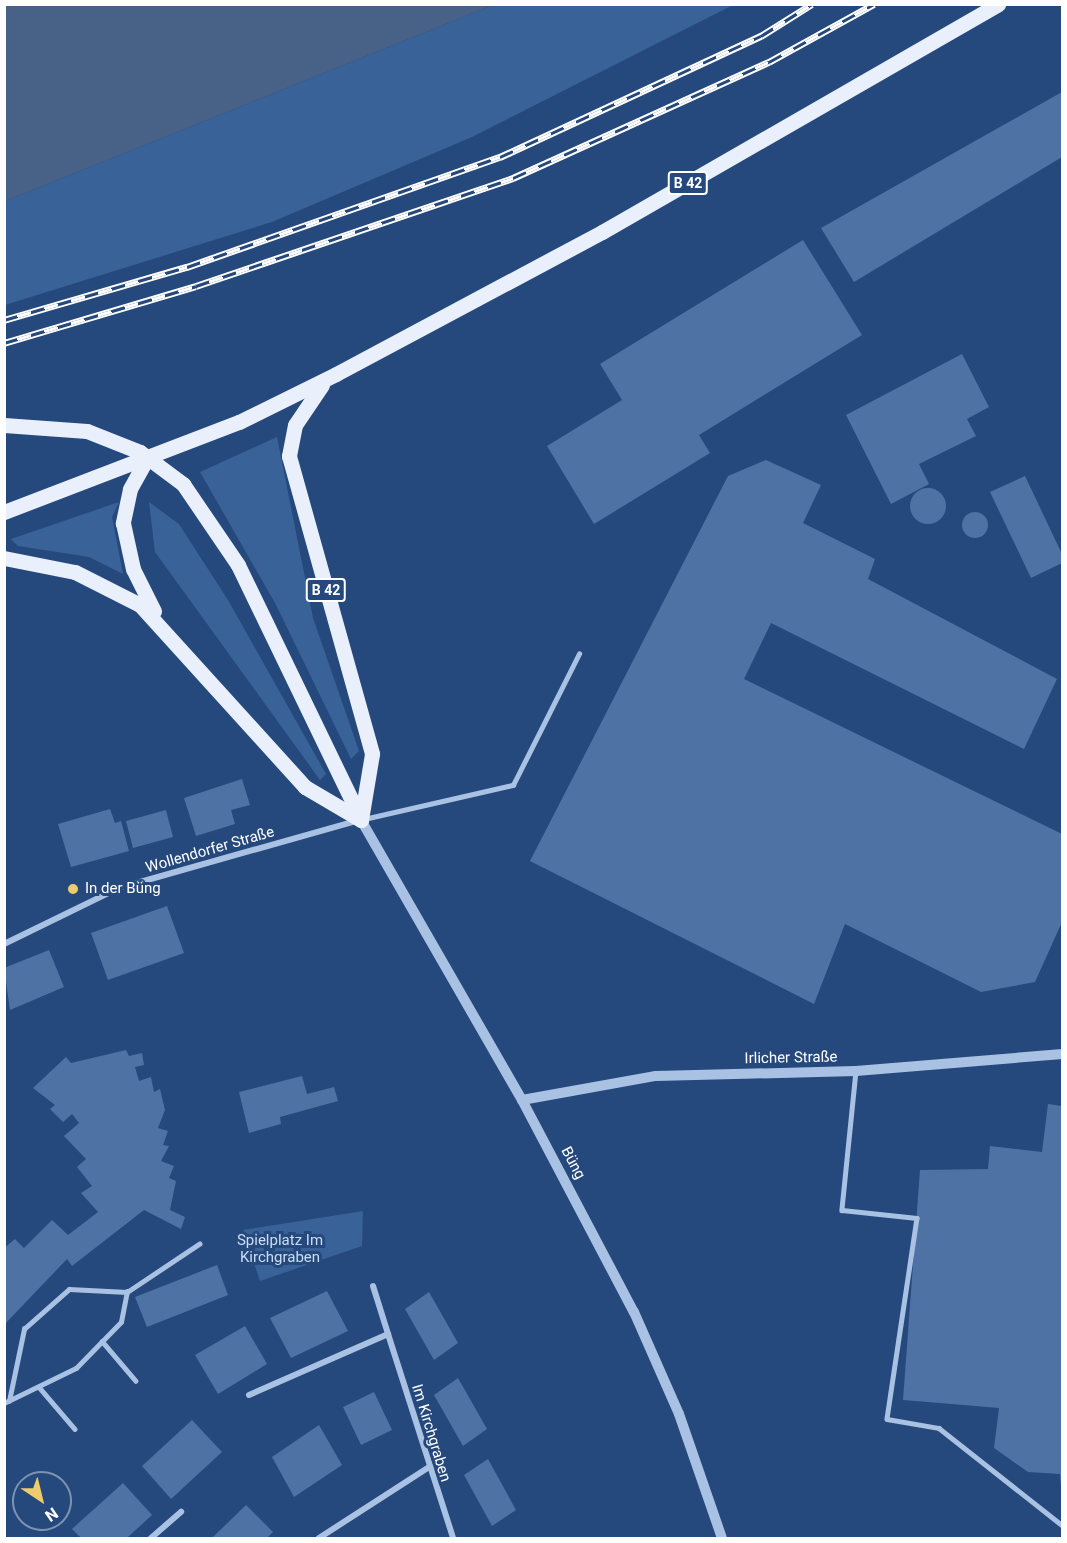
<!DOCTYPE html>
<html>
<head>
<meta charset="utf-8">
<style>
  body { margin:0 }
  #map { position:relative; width:1067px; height:1543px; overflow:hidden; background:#25497c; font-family:Roboto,sans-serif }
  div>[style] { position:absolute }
  .green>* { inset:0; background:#396299 }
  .water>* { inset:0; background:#486287 }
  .building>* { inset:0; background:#4e72a4 }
  .round { border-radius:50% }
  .service>* { height:4.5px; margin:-2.25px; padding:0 2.25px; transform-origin:2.25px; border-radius:2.25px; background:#a9c2e4 }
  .minor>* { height:6px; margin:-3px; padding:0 3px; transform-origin:3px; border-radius:3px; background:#a9c2e4 }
  .tertiary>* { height:10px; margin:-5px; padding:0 5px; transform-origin:5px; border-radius:5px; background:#a9c2e4 }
  .primary>* { height:15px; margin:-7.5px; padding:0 7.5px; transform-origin:7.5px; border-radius:7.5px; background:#e9f0fc }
  .rail>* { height:7px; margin-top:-3.5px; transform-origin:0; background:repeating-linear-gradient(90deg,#25497c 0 14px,#fff 0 28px); box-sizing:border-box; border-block:2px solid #fff }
  .primary-bridge>* { height:15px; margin:-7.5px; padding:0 7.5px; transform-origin:7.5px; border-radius:7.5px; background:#e9f0fc }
  .dots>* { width:16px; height:16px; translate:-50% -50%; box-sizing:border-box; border:3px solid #25497c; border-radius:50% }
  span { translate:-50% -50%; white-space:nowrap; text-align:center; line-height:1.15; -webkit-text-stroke:6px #25497c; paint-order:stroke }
  .shield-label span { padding:2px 4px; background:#25497c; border:2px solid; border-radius:4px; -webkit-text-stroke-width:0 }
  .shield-label { font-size:14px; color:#fff; font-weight:700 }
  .street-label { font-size:15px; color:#fff }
  .poi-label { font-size:15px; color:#fff }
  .left { translate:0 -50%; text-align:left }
  .park-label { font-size:15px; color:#ccddf4 }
  .frame { position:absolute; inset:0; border:6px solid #fff; pointer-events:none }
  .north { position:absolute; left:12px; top:1471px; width:60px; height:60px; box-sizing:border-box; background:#25497c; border:2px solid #7c92b0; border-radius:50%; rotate:145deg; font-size:16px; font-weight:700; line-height:24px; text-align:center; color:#fff }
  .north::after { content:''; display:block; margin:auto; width:21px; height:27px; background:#eecc6e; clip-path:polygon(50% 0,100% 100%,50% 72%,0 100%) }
</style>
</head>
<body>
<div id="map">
  <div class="green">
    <i style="clip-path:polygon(493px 5px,733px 5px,472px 137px,272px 222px,5px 305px,5px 201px)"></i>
    <i style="clip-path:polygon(277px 437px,313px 618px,359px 751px,351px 759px,275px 603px,200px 472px)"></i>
    <i style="clip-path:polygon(119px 502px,112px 517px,123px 574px,89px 557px,18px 546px,11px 539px)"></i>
    <i style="clip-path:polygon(149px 502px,179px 524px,228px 600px,326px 774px,320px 780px,155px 552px)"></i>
    <i style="clip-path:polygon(363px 1211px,362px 1246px,260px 1281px,243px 1230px)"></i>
  </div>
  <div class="water">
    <i style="clip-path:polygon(5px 4px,493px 4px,493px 5px,5px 201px)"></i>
  </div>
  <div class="building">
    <i style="clip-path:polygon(1062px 92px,1062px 157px,854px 282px,821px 228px)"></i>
    <i style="clip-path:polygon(803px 240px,862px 335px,699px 435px,710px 453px,594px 524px,547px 446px,622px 400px,600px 364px)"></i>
    <i style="clip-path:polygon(962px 354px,989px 407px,967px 419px,976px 436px,919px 464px,929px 484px,891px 504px,846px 415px)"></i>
    <i style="clip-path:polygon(766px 460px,821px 485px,803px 523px,875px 559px,868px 579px,1057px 679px,1024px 749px,771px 623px,744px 679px,1062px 834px,1062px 922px,1035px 982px,981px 992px,845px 924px,814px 1004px,530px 861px,728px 476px)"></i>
    <i style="clip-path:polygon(1025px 476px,1062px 554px,1062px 563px,1031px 578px,990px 492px)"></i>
    <i class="round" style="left:910px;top:488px;width:36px;height:36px"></i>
    <i class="round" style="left:962px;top:512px;width:26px;height:26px"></i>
    <i style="clip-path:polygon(242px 779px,250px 805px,231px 810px,235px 824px,196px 836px,184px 798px)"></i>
    <i style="clip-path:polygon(110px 809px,115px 823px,121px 821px,129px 851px,71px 867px,58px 824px)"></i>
    <i style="clip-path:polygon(166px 810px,173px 837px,133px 848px,126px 821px)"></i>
    <i style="clip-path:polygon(167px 906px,184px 953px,108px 980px,91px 933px)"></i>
    <i style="clip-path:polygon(49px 950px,64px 987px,10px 1010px,4px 968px)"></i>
    <i style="clip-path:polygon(126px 1050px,129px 1056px,142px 1053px,144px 1065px,135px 1067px,139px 1081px,151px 1077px,154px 1092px,160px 1089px,165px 1110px,158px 1128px,168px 1131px,163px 1145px,169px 1146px,161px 1161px,174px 1166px,169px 1178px,176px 1181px,170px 1210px,185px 1217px,181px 1229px,144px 1210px,72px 1266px,67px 1259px,4px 1325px,4px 1248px,15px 1239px,24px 1248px,52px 1220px,68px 1235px,98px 1212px,81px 1193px,92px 1186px,77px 1167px,86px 1159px,64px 1136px,79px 1123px,72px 1114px,63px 1122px,50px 1109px,55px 1105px,33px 1088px,66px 1057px,71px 1063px)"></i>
    <i style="clip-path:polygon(302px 1076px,307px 1094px,334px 1087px,338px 1101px,280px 1117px,281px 1124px,249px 1133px,239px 1092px)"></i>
    <i style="clip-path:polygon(1048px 1104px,1062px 1106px,1062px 1501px,1060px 1474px,1028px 1472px,994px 1448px,999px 1408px,903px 1400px,920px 1170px,988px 1169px,990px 1146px,1042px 1152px)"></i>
    <i style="clip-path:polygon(217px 1265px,228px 1295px,147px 1327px,135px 1297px)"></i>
    <i style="clip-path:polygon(327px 1291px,348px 1331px,291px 1358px,270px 1318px)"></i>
    <i style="clip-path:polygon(429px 1292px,458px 1343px,434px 1360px,405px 1309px)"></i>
    <i style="clip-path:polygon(245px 1326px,267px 1364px,218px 1394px,195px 1355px)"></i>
    <i style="clip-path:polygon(458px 1378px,487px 1429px,463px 1446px,434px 1395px)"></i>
    <i style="clip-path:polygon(374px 1392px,392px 1430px,361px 1445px,343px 1407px)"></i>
    <i style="clip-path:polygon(192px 1420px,222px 1452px,171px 1499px,142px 1466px)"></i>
    <i style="clip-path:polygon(319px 1425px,342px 1465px,294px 1497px,272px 1457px)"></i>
    <i style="clip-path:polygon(488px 1459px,516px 1510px,492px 1526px,464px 1475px)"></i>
    <i style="clip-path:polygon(123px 1483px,152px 1515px,127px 1538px,81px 1538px,72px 1529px)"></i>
    <i style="clip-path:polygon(246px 1505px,273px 1532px,267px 1538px,212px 1538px)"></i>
  </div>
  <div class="service">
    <i style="left:364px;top:819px;width:153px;rotate:-12.9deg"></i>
    <i style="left:513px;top:785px;width:147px;rotate:-63.3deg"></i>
    <i style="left:856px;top:1071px;width:140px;rotate:95.8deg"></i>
    <i style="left:842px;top:1210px;width:75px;rotate:6.1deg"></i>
    <i style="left:917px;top:1218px;width:203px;rotate:98.5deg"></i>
    <i style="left:887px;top:1419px;width:53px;rotate:9.8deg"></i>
    <i style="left:939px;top:1428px;width:157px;rotate:38.3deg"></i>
    <i style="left:102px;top:1341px;width:52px;rotate:49.6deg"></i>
    <i style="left:39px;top:1387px;width:55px;rotate:49.4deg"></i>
    <i style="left:9px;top:1401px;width:74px;rotate:-78.2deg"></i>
    <i style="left:24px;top:1329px;width:60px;rotate:-41.6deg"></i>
    <i style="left:69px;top:1289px;width:58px;rotate:3deg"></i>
    <i style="left:4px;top:1403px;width:80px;rotate:-25.9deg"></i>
    <i style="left:76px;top:1368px;width:64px;rotate:-45.6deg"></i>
    <i style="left:121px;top:1322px;width:31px;rotate:-79deg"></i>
    <i style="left:127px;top:1292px;width:87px;rotate:-33.7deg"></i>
  </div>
  <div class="minor">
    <i style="left:4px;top:944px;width:128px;rotate:-26deg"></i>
    <i style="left:119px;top:888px;width:246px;rotate:-15.8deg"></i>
    <i style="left:373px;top:1286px;width:50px;rotate:72.6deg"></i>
    <i style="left:249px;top:1395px;width:152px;rotate:-23.7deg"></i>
    <i style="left:388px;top:1334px;width:214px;rotate:72.3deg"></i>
    <i style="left:151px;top:1538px;width:40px;rotate:-41deg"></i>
    <i style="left:319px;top:1538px;width:131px;rotate:-32.8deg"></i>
  </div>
  <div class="tertiary">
    <i style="left:361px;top:820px;width:323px;rotate:60.1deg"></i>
    <i style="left:522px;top:1100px;width:240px;rotate:62.2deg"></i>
    <i style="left:634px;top:1312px;width:111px;rotate:66.2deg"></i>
    <i style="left:679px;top:1414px;width:131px;rotate:70.9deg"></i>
    <i style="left:522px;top:1100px;width:136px;rotate:-10.2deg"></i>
    <i style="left:656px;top:1076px;width:200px;rotate:-1.4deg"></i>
    <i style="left:856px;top:1071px;width:207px;rotate:-4.7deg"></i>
  </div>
  <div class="primary">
    <i style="left:322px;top:385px;width:48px;rotate:124deg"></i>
    <i style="left:295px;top:425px;width:32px;rotate:101deg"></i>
    <i style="left:289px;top:456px;width:309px;rotate:74.4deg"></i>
    <i style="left:372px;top:754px;width:67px;rotate:99.5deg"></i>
    <i style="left:146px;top:460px;width:33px;rotate:119deg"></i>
    <i style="left:130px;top:489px;width:35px;rotate:102deg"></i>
    <i style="left:123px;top:523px;width:47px;rotate:77.7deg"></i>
    <i style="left:133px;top:569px;width:47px;rotate:63.4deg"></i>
    <i style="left:4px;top:512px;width:252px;rotate:-21deg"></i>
    <i style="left:239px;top:422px;width:108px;rotate:-26.3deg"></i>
    <i style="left:336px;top:374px;width:302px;rotate:-28.1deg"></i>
    <i style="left:602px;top:232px;width:457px;rotate:-29.9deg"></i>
    <i style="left:4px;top:558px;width:72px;rotate:11.2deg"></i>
    <i style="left:75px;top:572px;width:73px;rotate:26.9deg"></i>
    <i style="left:140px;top:605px;width:246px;rotate:47.8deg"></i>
    <i style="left:305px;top:787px;width:65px;rotate:30.5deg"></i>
    <i style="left:238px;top:565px;width:283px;rotate:64.2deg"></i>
  </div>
  <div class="rail">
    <i style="left:4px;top:320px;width:191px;rotate:-16.2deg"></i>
    <i style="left:187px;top:267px;width:332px;rotate:-19.4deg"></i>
    <i style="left:500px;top:157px;width:288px;rotate:-24.9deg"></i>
    <i style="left:761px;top:36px;width:60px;rotate:-32.1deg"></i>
    <i style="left:4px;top:343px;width:200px;rotate:-16.5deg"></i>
    <i style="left:196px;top:286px;width:335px;rotate:-18.8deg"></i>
    <i style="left:513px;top:178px;width:281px;rotate:-24.4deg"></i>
    <i style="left:769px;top:62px;width:120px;rotate:-28.9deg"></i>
  </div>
  <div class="primary-bridge">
    <i style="left:4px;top:425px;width:83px;rotate:4.1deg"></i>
    <i style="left:87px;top:431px;width:57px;rotate:21.6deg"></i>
    <i style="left:140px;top:452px;width:54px;rotate:36.7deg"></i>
    <i style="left:183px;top:484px;width:98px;rotate:55.8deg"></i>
  </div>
  <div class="dots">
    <i style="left:73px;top:889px;background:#eecc6e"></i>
  </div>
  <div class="shield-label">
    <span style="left:688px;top:183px">B 42</span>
    <span style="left:326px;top:590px">B 42</span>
  </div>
  <div class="street-label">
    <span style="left:210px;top:850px;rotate:-16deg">Wollendorfer Straße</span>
    <span style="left:791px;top:1058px;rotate:-1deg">Irlicher Straße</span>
    <span style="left:573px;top:1163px;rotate:62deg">Büng</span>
    <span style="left:431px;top:1433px;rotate:73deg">Im Kirchgraben</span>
  </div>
  <div class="poi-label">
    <span class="left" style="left:85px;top:889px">In der Büng</span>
  </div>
  <div class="park-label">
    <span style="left:280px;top:1249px">Spielplatz Im<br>Kirchgraben</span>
  </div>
  <div class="frame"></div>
  <div class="north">N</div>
</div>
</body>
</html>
